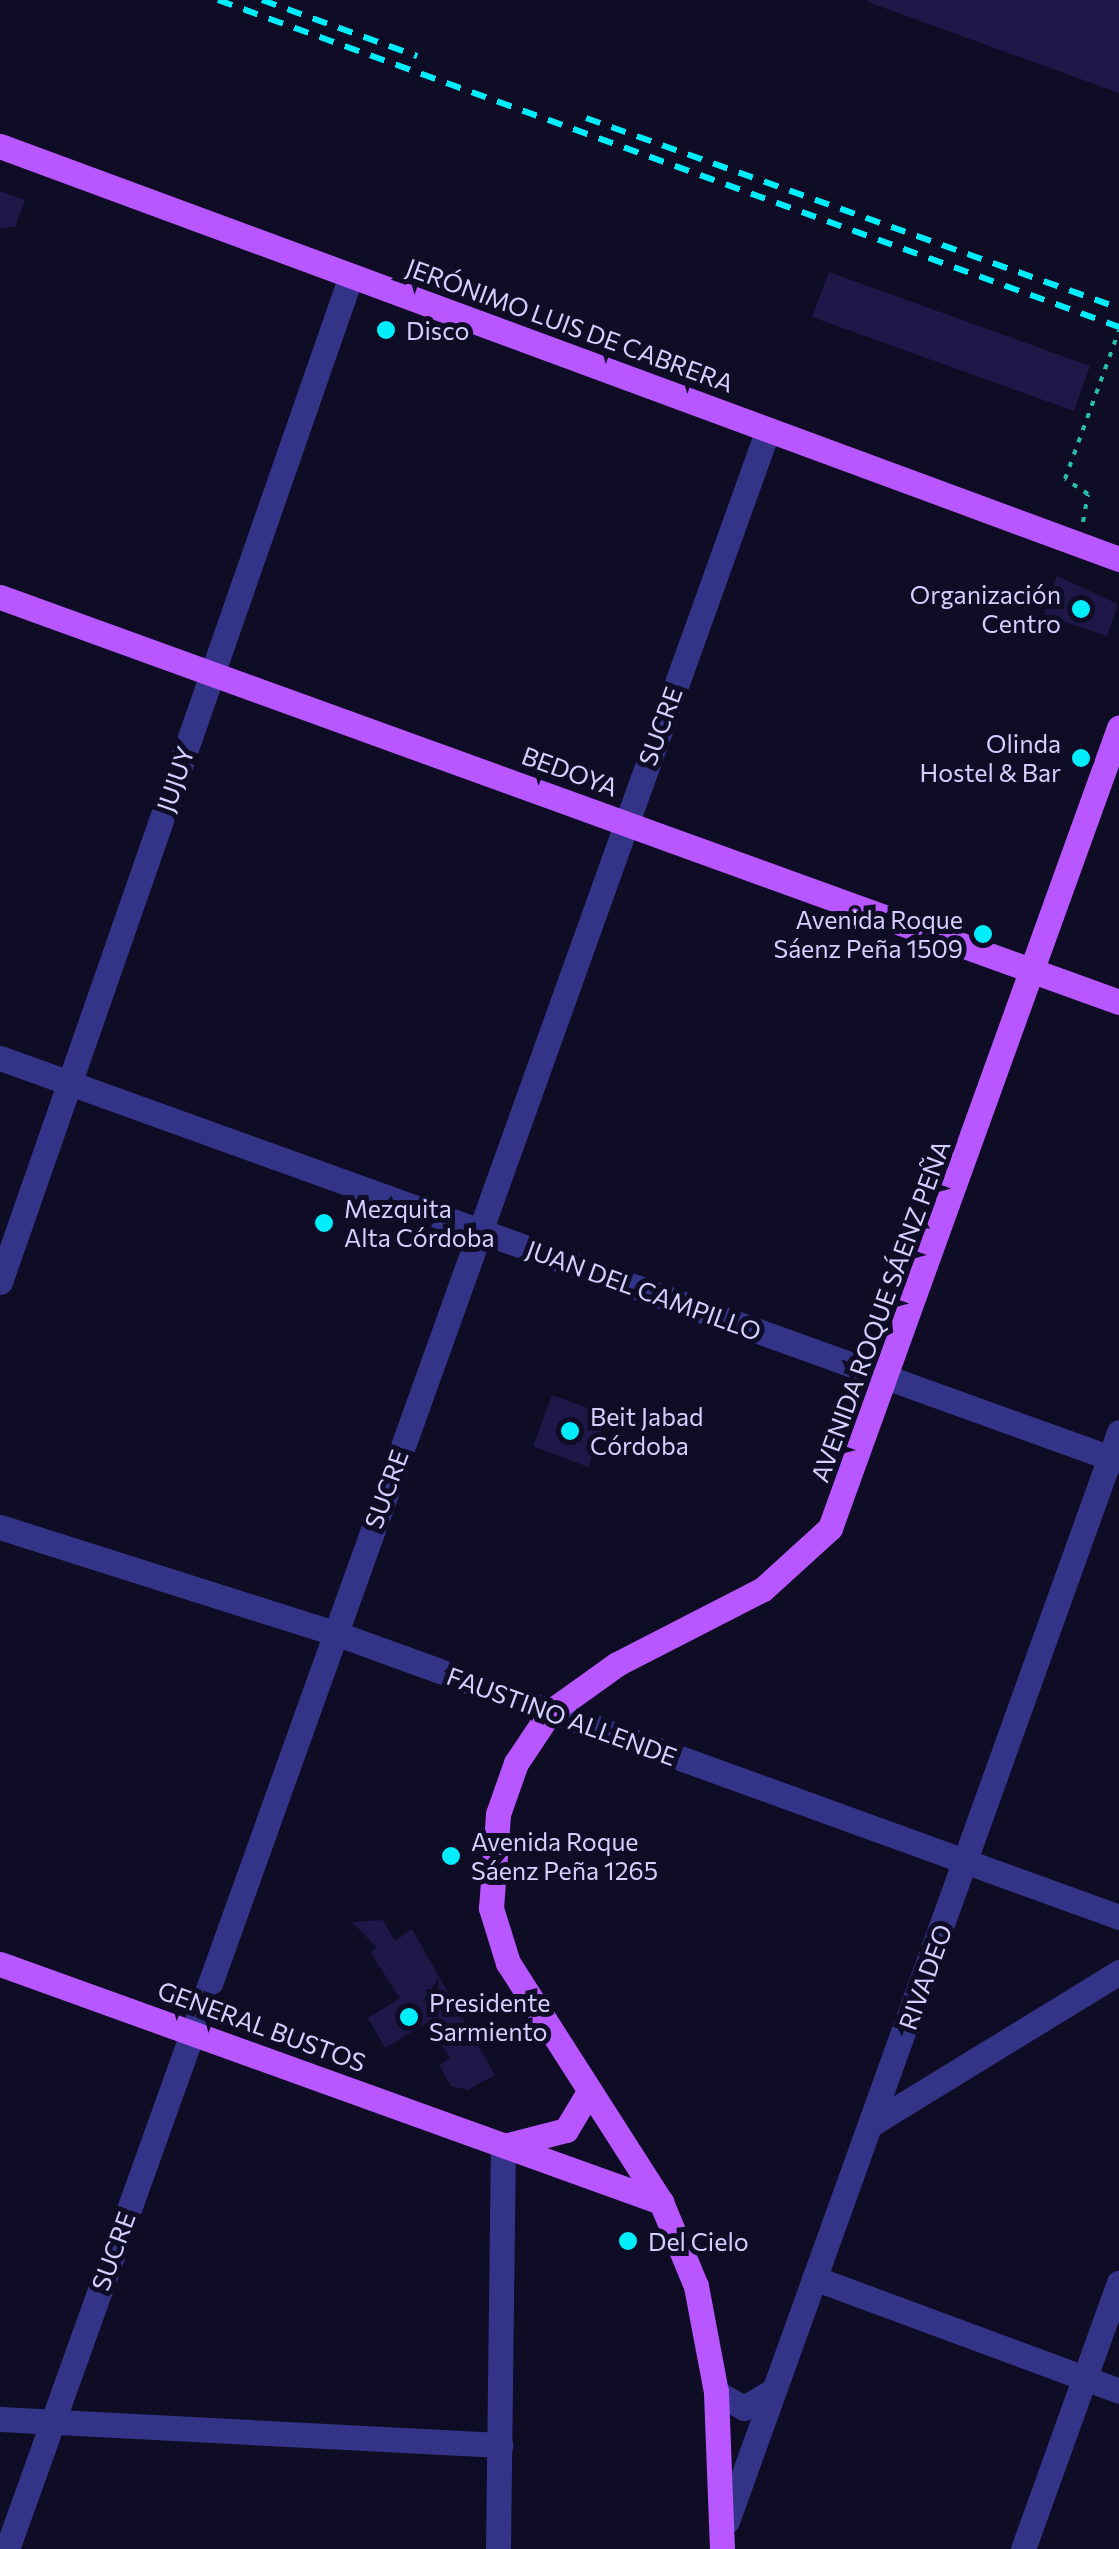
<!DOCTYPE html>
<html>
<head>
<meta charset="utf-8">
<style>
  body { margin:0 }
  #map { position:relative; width:1119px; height:2549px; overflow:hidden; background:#0f0c25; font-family:Commissioner,sans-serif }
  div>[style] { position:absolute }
  .building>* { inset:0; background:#1e1747 }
  .path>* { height:4px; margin-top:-2px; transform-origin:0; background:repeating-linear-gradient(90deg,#24bfae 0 5px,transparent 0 13px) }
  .minor>* { height:25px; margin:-12.5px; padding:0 12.5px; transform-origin:12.5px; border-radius:12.5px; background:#333488 }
  .major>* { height:25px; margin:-12.5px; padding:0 12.5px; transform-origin:12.5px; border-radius:12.5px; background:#b857ff }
  .rail>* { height:6px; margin-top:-3px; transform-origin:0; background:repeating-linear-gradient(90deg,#00eefb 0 15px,transparent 0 27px) }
  .dots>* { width:28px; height:28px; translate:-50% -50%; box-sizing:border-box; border:5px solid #0f0c25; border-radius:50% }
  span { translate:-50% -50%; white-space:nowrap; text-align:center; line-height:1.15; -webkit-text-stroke:10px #0f0c25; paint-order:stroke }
  .street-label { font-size:25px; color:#d3d0ff }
  .poi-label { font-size:25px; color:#d3d0ff }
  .left { translate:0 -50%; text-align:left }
  .right { translate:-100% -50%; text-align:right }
</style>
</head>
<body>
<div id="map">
  <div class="building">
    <i style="clip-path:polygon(869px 0,1119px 0,1119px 93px,868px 2px)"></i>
    <i style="clip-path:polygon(0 191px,25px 200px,15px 227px,0 228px)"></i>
    <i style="clip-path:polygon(829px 272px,1090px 366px,1074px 411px,812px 317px)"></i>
    <i style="clip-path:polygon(1057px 576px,1118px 604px,1107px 636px,1044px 615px)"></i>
    <i style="clip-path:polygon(552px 1395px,607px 1415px,588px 1467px,533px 1446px)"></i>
    <i style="clip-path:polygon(383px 1920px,395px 1941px,412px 1929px,495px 2075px,468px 2090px,451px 2086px,439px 2065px,450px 2058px,428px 2022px,385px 2048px,368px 2018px,400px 1998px,370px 1952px,377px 1948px,352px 1922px)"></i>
  </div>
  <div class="path">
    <i style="left:1083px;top:522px;width:28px;rotate:-80deg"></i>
    <i style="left:1088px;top:494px;width:27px;rotate:-147deg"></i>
    <i style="left:1065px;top:479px;width:158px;rotate:-70deg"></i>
  </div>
  <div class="minor">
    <i style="left:0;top:1058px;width:1189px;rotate:19.81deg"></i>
    <i style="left:0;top:1282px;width:1065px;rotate:-70.77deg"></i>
    <i style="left:0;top:1527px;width:351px;rotate:17.6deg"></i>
    <i style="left:335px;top:1633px;width:834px;rotate:19.91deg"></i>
    <i style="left:873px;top:2123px;width:289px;rotate:-31.5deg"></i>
    <i style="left:814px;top:2278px;width:325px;rotate:20.3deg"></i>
    <i style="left:716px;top:2392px;width:32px;rotate:30deg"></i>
    <i style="left:744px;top:2408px;width:35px;rotate:-31deg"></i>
    <i style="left:0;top:2419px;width:501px;rotate:2.98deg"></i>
    <i style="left:727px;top:2521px;width:1157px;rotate:-70.2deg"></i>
    <i style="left:7px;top:2549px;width:2252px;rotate:-70.25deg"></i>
    <i style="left:498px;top:2549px;width:404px;rotate:-89.3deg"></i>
    <i style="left:1023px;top:2549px;width:283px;rotate:-70.2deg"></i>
  </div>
  <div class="major">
    <i style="left:0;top:146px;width:1193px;rotate:20.26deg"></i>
    <i style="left:0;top:597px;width:1190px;rotate:19.9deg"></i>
    <i style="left:0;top:1964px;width:703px;rotate:19.8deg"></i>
    <i style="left:508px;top:2145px;width:60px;rotate:-14.5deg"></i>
    <i style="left:566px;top:2130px;width:41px;rotate:-59deg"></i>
    <i style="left:722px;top:2549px;width:157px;rotate:-92.2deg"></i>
    <i style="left:716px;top:2392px;width:108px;rotate:-100.7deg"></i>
    <i style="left:696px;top:2286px;width:91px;rotate:-112.6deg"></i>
    <i style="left:661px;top:2202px;width:284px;rotate:-122.6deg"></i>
    <i style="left:508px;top:1963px;width:58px;rotate:-107.2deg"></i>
    <i style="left:491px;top:1908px;width:94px;rotate:-85.7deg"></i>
    <i style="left:498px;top:1814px;width:54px;rotate:-70.6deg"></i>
    <i style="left:516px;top:1763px;width:61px;rotate:-56.3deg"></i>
    <i style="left:550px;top:1712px;width:82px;rotate:-35.6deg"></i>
    <i style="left:617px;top:1664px;width:164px;rotate:-27.2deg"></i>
    <i style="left:763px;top:1589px;width:91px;rotate:-42.3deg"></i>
    <i style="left:830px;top:1528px;width:851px;rotate:-70.14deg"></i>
  </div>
  <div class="rail">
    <i style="left:218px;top:0;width:959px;rotate:19.95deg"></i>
    <i style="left:262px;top:0;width:165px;rotate:19.9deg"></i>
    <i style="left:586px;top:118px;width:566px;rotate:19.62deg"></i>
  </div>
  <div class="dots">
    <i style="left:386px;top:330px;background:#00eefb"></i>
    <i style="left:1081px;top:609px;background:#00eefb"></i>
    <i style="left:1081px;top:758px;background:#00eefb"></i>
    <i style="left:983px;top:934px;background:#00eefb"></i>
    <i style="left:324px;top:1223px;background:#00eefb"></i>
    <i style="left:570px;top:1431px;background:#00eefb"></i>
    <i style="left:451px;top:1856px;background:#00eefb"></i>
    <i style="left:409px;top:2017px;background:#00eefb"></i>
    <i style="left:628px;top:2241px;background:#00eefb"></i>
  </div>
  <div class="street-label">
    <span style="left:570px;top:325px;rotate:20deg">JERÓNIMO LUIS DE CABRERA</span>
    <span style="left:660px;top:726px;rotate:-70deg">SUCRE</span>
    <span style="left:570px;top:771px;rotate:20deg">BEDOYA</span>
    <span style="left:175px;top:779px;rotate:-71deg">JUJUY</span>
    <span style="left:644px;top:1290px;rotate:20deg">JUAN DEL CAMPILLO</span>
    <span style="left:880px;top:1311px;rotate:-70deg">AVENIDA ROQUE SÁENZ PEÑA</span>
    <span style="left:386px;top:1489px;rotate:-70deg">SUCRE</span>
    <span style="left:562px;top:1716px;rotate:20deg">FAUSTINO ALLENDE</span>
    <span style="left:925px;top:1977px;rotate:-70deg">RIVADEO</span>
    <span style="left:262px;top:2026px;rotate:20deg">GENERAL BUSTOS</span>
    <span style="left:113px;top:2251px;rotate:-70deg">SUCRE</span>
  </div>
  <div class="poi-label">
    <span class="left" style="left:406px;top:330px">Disco</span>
    <span class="right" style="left:1061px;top:609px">Organización<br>Centro</span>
    <span class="right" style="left:1061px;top:758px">Olinda<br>Hostel &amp; Bar</span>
    <span class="right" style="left:963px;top:934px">Avenida Roque<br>Sáenz Peña 1509</span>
    <span class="left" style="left:344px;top:1223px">Mezquita<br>Alta Córdoba</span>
    <span class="left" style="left:590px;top:1431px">Beit Jabad<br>Córdoba</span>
    <span class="left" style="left:471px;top:1856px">Avenida Roque<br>Sáenz Peña 1265</span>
    <span class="left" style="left:429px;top:2017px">Presidente<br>Sarmiento</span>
    <span class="left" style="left:648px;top:2241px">Del Cielo</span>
  </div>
</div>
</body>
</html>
